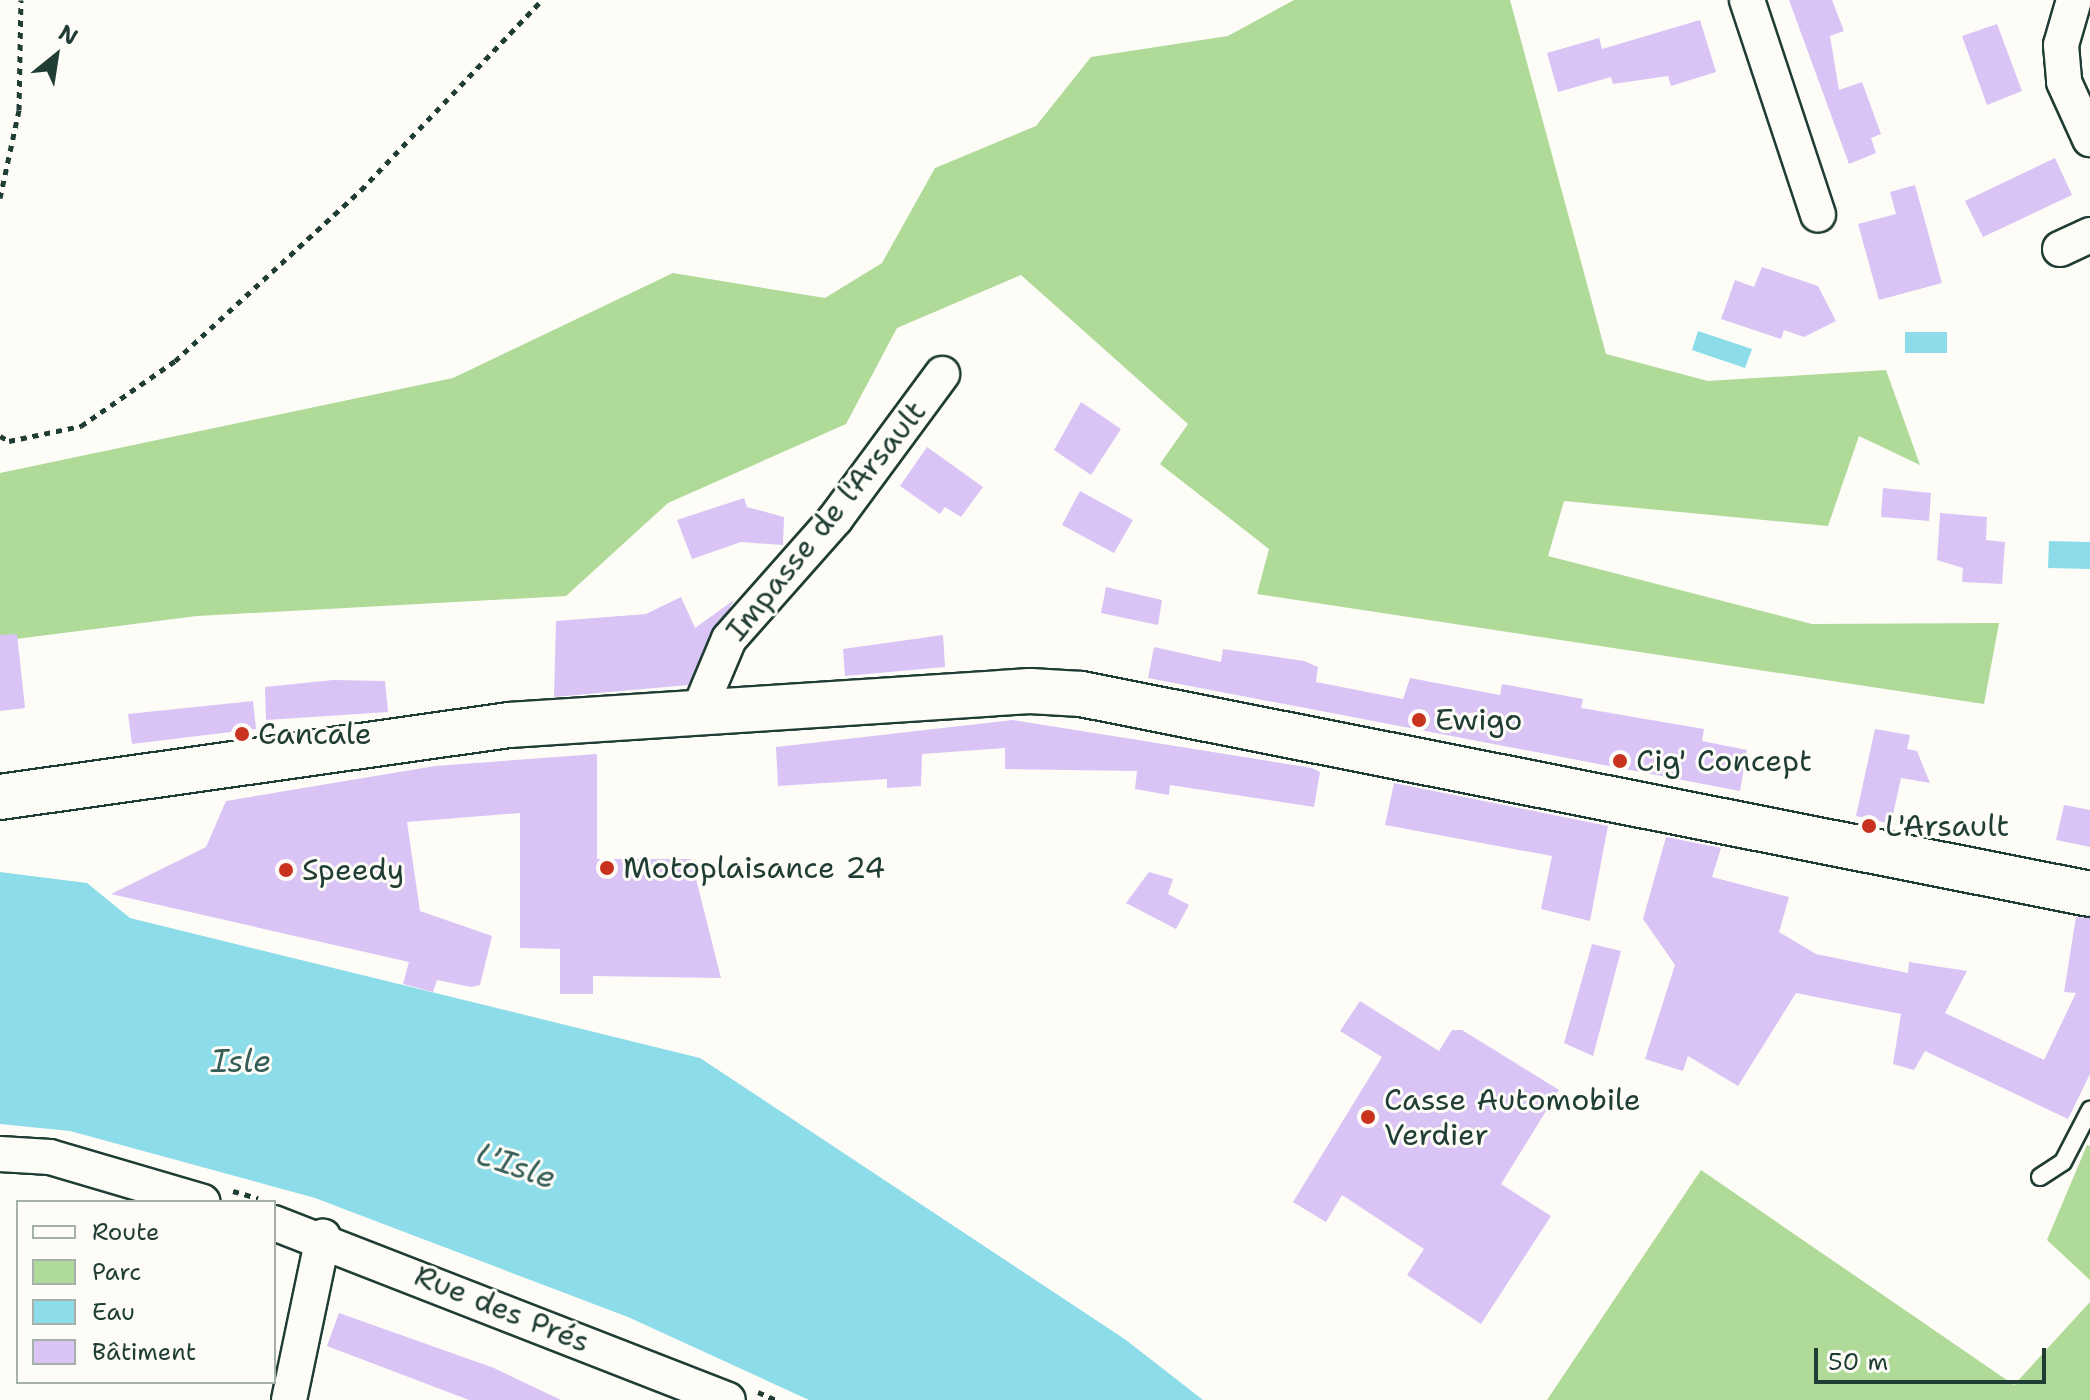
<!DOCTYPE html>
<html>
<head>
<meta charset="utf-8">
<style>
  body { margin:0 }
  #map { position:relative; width:2090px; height:1400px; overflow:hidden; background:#fdfcf7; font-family:"Shantell Sans",sans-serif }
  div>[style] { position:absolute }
  .green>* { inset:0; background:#afda97 }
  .water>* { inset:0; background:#8cdcea }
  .building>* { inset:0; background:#d9c4f5 }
  .path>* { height:5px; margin-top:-2.5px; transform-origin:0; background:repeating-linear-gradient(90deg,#1f3d34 0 6px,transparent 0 12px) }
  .roads { filter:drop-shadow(2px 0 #1f3d34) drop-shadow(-2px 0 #1f3d34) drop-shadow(0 2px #1f3d34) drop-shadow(0 -2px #1f3d34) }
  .lane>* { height:16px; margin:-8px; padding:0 8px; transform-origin:8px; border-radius:8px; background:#fdfcf7 }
  .street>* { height:34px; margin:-17px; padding:0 17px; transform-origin:17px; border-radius:17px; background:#fdfcf7 }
  .secondary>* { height:44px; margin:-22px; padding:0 22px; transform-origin:22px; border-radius:22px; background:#fdfcf7 }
  .dots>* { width:22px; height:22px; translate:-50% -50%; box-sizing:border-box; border:4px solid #fdfcf7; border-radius:50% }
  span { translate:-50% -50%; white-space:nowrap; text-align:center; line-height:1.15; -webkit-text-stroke:6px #fdfcf7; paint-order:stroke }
  .street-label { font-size:30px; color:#1f3d34 }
  .poi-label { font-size:30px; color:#1f3d34 }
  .left { translate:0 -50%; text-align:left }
  .water-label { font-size:32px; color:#355d58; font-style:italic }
  .legend { position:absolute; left:16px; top:1200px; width:260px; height:184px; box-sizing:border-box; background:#fdfcf7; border:2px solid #a4b0a9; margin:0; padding:10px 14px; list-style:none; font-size:24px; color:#1f3d34 }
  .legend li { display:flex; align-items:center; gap:16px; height:40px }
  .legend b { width:40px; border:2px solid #a4b0a9 }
  .north { position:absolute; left:16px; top:16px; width:80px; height:80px; -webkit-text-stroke:6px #fdfcf7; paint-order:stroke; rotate:30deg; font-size:22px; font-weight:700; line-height:32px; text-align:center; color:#1f3d34 }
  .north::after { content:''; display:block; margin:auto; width:28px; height:36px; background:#1f3d34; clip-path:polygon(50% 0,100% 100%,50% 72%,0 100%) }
  .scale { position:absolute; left:1814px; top:1348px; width:232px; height:36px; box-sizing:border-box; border:4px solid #1f3d34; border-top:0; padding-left:10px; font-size:24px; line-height:28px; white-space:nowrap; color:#1f3d34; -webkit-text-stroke:6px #fdfcf7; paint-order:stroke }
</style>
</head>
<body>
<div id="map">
  <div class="green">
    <i style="clip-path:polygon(1294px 0,1510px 0,1606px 354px,1708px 381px,1886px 370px,1920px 465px,1859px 436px,1828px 526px,1564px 501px,1548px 556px,1812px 624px,1999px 623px,1984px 704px,1257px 594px,1269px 549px,1160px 464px,1188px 424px,1021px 275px,897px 328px,846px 424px,668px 503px,566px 596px,197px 616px,0 641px,0 473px,453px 378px,673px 273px,825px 298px,882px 263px,935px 168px,1036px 126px,1091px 57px,1228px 36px)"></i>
    <i style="clip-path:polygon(2087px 1145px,2090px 1146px,2090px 1280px,2047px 1240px)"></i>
    <i style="clip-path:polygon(1701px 1170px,2014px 1385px,2090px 1302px,2090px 1400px,1547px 1400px)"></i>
  </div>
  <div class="water">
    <i style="clip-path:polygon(1698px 331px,1752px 349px,1745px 368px,1692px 350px)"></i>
    <i style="clip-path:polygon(1905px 332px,1947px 332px,1947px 353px,1905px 353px)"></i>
    <i style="clip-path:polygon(2049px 541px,2090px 542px,2090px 569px,2048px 568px)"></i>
    <i style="clip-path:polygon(0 872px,87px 883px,130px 918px,700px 1058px,1126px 1340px,1203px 1400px,809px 1400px,628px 1317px,315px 1198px,70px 1131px,0 1124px)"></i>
  </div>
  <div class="building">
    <i style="clip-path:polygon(1789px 0,1832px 0,1844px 31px,1830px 36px,1839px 90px,1862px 82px,1881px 134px,1871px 138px,1876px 153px,1849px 164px)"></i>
    <i style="clip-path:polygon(1700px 20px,1716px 72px,1671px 86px,1668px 76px,1613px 84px,1611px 77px,1558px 92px,1547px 53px,1599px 38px,1602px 49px)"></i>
    <i style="clip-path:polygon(1997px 24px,2022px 91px,1987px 105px,1962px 36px)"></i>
    <i style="clip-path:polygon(2055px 158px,2072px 195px,1983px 237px,1965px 201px)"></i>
    <i style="clip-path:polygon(1915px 185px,1942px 283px,1879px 300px,1858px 224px,1896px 214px,1890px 192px)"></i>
    <i style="clip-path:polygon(1762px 267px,1818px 286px,1836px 321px,1804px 337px,1784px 330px,1781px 339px,1721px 319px,1735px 280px,1754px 287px)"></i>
    <i style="clip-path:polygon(1081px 402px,1121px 429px,1091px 475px,1054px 450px)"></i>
    <i style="clip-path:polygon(927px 447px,983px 487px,961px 517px,945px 507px,940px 514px,900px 486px)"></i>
    <i style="clip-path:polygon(1883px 488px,1931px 493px,1929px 521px,1881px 517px)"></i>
    <i style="clip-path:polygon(1080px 491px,1133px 520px,1114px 553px,1062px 525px)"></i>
    <i style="clip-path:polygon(744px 498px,747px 507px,784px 517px,783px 545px,741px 542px,692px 559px,677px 520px)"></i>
    <i style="clip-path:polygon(1940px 513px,1987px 517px,1986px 540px,2005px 542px,2002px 584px,1962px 582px,1963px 568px,1937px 560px)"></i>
    <i style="clip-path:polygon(1106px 587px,1162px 600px,1158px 625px,1101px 613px)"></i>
    <i style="clip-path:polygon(681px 597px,695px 628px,734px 600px,688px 685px,554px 697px,556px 621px,646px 614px)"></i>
    <i style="clip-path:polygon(17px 634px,25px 708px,0 711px,0 635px)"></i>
    <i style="clip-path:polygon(943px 635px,945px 667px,845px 676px,843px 649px)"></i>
    <i style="clip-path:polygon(1154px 647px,1221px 662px,1223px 649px,1304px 661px,1318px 667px,1316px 682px,1403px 699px,1410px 678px,1500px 695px,1502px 684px,1583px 699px,1581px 708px,1704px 729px,1702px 741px,1747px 750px,1740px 791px,1148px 678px)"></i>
    <i style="clip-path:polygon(333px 680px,385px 681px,388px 712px,266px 720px,265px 687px)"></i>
    <i style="clip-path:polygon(253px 701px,256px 729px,132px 744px,128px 714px)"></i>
    <i style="clip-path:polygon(1013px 720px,1312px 768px,1320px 772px,1314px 807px,1170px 785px,1169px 795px,1135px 789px,1137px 771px,1005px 769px,1005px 748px,922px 754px,921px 786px,887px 788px,887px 779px,778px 786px,776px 747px)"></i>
    <i style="clip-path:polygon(1875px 729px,1910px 735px,1907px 749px,1917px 751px,1930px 783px,1901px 778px,1891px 824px,1856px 816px)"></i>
    <i style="clip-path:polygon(597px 754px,597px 859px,691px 859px,721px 978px,593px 976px,593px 994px,560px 994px,560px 949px,520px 948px,520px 813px,407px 822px,420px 911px,492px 936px,480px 985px,471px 987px,437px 980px,433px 992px,403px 984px,409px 962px,111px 894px,206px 847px,226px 801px,435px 766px)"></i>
    <i style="clip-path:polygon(1394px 783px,1608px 826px,1590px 921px,1541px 909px,1552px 856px,1385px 825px)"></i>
    <i style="clip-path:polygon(2064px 805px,2090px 810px,2090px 847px,2056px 840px)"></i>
    <i style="clip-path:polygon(1666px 837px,1721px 848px,1712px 877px,1789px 897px,1779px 932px,1816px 954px,1908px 973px,1909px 962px,1967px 971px,1945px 1013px,2044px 1060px,2076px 993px,2064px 992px,2076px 917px,2090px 918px,2090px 1074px,2068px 1119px,1925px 1051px,1914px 1070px,1893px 1064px,1901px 1014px,1796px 993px,1738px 1086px,1688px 1056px,1683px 1071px,1645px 1059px,1675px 965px,1643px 919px)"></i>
    <i style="clip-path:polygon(1149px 872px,1173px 879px,1168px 894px,1189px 905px,1176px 929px,1126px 903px)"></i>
    <i style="clip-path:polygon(1592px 944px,1621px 951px,1593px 1056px,1564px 1043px)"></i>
    <i style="clip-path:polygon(1360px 1001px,1439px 1051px,1452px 1030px,1462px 1030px,1559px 1090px,1501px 1184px,1551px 1216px,1481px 1324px,1407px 1275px,1424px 1249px,1342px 1195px,1326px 1222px,1293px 1202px,1382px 1057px,1340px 1031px)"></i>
    <i style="clip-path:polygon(339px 1313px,494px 1368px,561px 1400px,469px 1400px,327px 1346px)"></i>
  </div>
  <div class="path">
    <i style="left:0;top:198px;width:90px;rotate:-77.8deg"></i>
    <i style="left:19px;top:110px;width:110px;rotate:-89deg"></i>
    <i style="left:0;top:436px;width:10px;rotate:29deg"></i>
    <i style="left:9px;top:441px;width:74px;rotate:-11.8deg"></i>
    <i style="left:81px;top:426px;width:114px;rotate:-34.7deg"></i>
    <i style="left:175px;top:361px;width:253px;rotate:-42.6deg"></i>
    <i style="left:361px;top:190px;width:262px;rotate:-46.4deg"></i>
    <i style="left:233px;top:1191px;width:26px;rotate:16deg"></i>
    <i style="left:758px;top:1392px;width:20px;rotate:24deg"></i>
  </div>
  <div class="roads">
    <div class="lane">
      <i style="left:2040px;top:1177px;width:27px;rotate:-33deg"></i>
      <i style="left:2063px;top:1162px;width:59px;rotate:-62.6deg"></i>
    </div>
    <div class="street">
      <i style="left:1747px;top:0;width:226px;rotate:71.7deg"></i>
      <i style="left:2074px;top:0;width:47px;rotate:106.1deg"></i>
      <i style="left:2061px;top:45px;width:37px;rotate:85deg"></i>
      <i style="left:2064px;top:82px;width:63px;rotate:65.5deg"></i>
      <i style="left:2060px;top:249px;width:33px;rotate:-25deg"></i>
      <i style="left:697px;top:715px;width:82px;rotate:-67.2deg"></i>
      <i style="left:729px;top:639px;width:162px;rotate:-48.5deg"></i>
      <i style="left:836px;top:518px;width:179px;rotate:-53.6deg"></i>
      <i style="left:0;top:1154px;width:50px;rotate:3.4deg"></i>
      <i style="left:50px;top:1157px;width:159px;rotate:16.4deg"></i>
      <i style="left:274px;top:1223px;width:487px;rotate:21.3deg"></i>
      <i style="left:289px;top:1400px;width:167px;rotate:-78.2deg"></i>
    </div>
    <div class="secondary">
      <i style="left:0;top:797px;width:514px;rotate:-8.05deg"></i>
      <i style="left:509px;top:725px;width:522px;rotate:-3.73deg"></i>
      <i style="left:1030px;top:691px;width:51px;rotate:3.4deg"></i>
      <i style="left:1081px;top:694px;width:1029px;rotate:11.21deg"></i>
    </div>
  </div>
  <div class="dots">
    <i style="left:1419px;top:720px;background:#c8321e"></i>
    <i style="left:242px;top:734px;background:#c8321e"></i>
    <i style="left:1620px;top:761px;background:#c8321e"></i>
    <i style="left:1869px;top:826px;background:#c8321e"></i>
    <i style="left:607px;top:868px;background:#c8321e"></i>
    <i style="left:286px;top:870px;background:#c8321e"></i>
    <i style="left:1368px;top:1117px;background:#c8321e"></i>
  </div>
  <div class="street-label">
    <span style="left:826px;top:521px;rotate:-51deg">Impasse de l'Arsault</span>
    <span style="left:502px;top:1309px;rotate:22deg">Rue des Prés</span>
  </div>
  <div class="poi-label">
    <span class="left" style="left:1435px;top:720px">Ewigo</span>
    <span class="left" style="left:258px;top:734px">Cancale</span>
    <span class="left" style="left:1636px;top:761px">Cig' Concept</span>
    <span class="left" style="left:1885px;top:826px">L'Arsault</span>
    <span class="left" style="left:623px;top:868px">Motoplaisance 24</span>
    <span class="left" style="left:302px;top:870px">Speedy</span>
    <span class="left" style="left:1384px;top:1117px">Casse Automobile<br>Verdier</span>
  </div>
  <div class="water-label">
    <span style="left:241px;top:1061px">Isle</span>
    <span style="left:516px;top:1166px;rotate:19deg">L'Isle</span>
  </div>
  <ul class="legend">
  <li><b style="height:10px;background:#fdfcf7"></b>Route</li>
  <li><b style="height:22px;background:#afda97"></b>Parc</li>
  <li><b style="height:22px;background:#8cdcea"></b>Eau</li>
  <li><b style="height:22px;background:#d9c4f5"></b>Bâtiment</li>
  </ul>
  <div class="north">N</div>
  <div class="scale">50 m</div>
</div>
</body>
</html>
